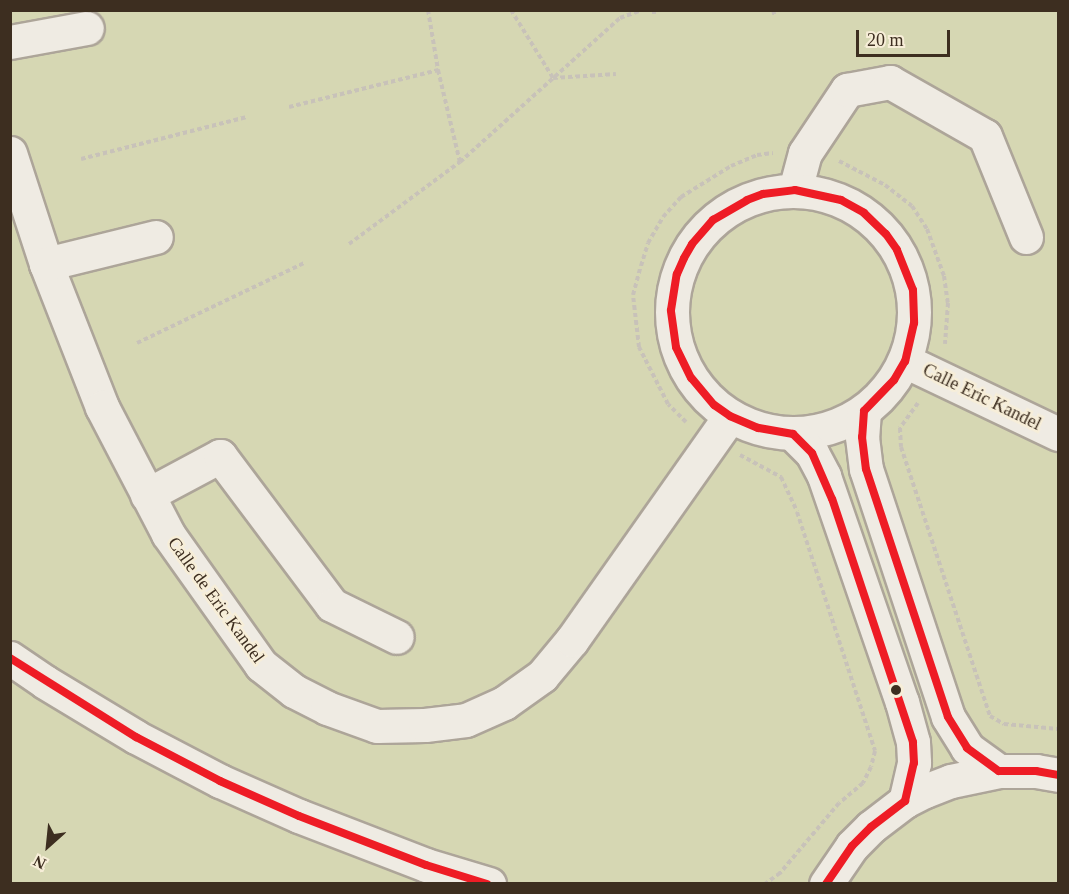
<!DOCTYPE html>
<html>
<head>
<meta charset="utf-8">
<style>
  body { margin:0 }
  #map { position:relative; width:1069px; height:894px; overflow:hidden; background:#e7e0d1; font-family:Georgia,serif }
  div>[style] { position:absolute }
  .green>* { inset:0; background:#d6d7b3 }
  .path>* { height:4px; margin-top:-2px; transform-origin:0; background:repeating-linear-gradient(90deg,#c8c2b9 0 4.5px,transparent 0 7.5px) }
  .roads { filter:drop-shadow(2px 0 #ada599) drop-shadow(-2px 0 #ada599) drop-shadow(0 2px #ada599) drop-shadow(0 -2px #ada599) }
  .minor>* { height:33px; margin:-16.5px; padding:0 16.5px; transform-origin:16.5px; border-radius:16.5px; background:#efebe3 }
  .minor>.ring { margin:-16.5px; padding:0; box-sizing:content-box; background:none; border:33px solid #efebe3; border-radius:50% }
  .bus-1>* { height:8px; margin:-4px; padding:0 4px; transform-origin:4px; border-radius:4px; background:#ee1c25 }
  .dots>* { width:16px; height:16px; translate:-50% -50%; box-sizing:border-box; border:3px solid #f7eed8; border-radius:50% }
  span { translate:-50% -50%; white-space:nowrap; text-align:center; line-height:1.15; -webkit-text-stroke:5px #f7eed8; paint-order:stroke }
  .street-label { font-size:18px; color:#3d2e20 }
  .frame { position:absolute; inset:0; border:12px solid #3d2e20; pointer-events:none }
  .north { position:absolute; left:18px; top:816px; width:60px; height:60px; -webkit-text-stroke:4px #f7eed8; paint-order:stroke; rotate:207deg; font-size:16px; font-weight:700; line-height:24px; text-align:center; color:#3d2e20 }
  .north::after { content:''; display:block; margin:auto; width:21px; height:27px; background:#3d2e20; clip-path:polygon(50% 0,100% 100%,50% 72%,0 100%) }
  .scale { position:absolute; left:856px; top:30px; width:94px; height:27px; box-sizing:border-box; border:3px solid #3d2e20; border-top:0; padding-left:8px; font-size:18px; line-height:21px; white-space:nowrap; color:#3d2e20; -webkit-text-stroke:4px #f7eed8; paint-order:stroke }
</style>
</head>
<body>
<div id="map">
  <div class="green">
    <i style="clip-path:polygon(10px 11px,1058px 11px,1058px 883px,11px 883px)"></i>
  </div>
  <div class="path">
    <i style="left:428px;top:10px;width:61px;rotate:80.5deg"></i>
    <i style="left:438px;top:70px;width:95px;rotate:76.6deg"></i>
    <i style="left:511px;top:10px;width:80px;rotate:58.3deg"></i>
    <i style="left:553px;top:78px;width:63px;rotate:-3.6deg"></i>
    <i style="left:654px;top:10px;width:4px;rotate:90deg"></i>
    <i style="left:773px;top:10px;width:7px;rotate:74deg"></i>
    <i style="left:289px;top:107px;width:154px;rotate:-13.9deg"></i>
    <i style="left:81px;top:159px;width:171px;rotate:-14.2deg"></i>
    <i style="left:839px;top:161px;width:52px;rotate:27.6deg"></i>
    <i style="left:885px;top:185px;width:34px;rotate:38deg"></i>
    <i style="left:912px;top:206px;width:27px;rotate:57deg"></i>
    <i style="left:927px;top:229px;width:50px;rotate:70.1deg"></i>
    <i style="left:944px;top:276px;width:27px;rotate:82deg"></i>
    <i style="left:948px;top:303px;width:41px;rotate:94.2deg"></i>
    <i style="left:349px;top:244px;width:138px;rotate:-36.5deg"></i>
    <i style="left:460px;top:162px;width:215px;rotate:-42deg"></i>
    <i style="left:620px;top:18px;width:23px;rotate:-20deg"></i>
    <i style="left:137px;top:343px;width:187px;rotate:-25.6deg"></i>
    <i style="left:918px;top:403px;width:31px;rotate:126deg"></i>
    <i style="left:900px;top:428px;width:19px;rotate:87deg"></i>
    <i style="left:901px;top:447px;width:283px;rotate:71.7deg"></i>
    <i style="left:990px;top:716px;width:16px;rotate:30deg"></i>
    <i style="left:1004px;top:724px;width:54px;rotate:5.3deg"></i>
    <i style="left:686px;top:422px;width:25px;rotate:-135deg"></i>
    <i style="left:668px;top:404px;width:64px;rotate:-117deg"></i>
    <i style="left:639px;top:347px;width:52px;rotate:-96.6deg"></i>
    <i style="left:633px;top:295px;width:30px;rotate:-75deg"></i>
    <i style="left:641px;top:266px;width:24px;rotate:-73deg"></i>
    <i style="left:648px;top:243px;width:30px;rotate:-60deg"></i>
    <i style="left:663px;top:217px;width:27px;rotate:-48deg"></i>
    <i style="left:681px;top:197px;width:59px;rotate:-31.8deg"></i>
    <i style="left:731px;top:166px;width:28px;rotate:-23deg"></i>
    <i style="left:757px;top:155px;width:16px;rotate:-7deg"></i>
    <i style="left:740px;top:455px;width:47px;rotate:28.2deg"></i>
    <i style="left:781px;top:477px;width:38px;rotate:65deg"></i>
    <i style="left:797px;top:512px;width:251px;rotate:71.9deg"></i>
    <i style="left:875px;top:751px;width:16px;rotate:104deg"></i>
    <i style="left:871px;top:767px;width:18px;rotate:117deg"></i>
    <i style="left:863px;top:783px;width:31px;rotate:140deg"></i>
    <i style="left:839px;top:803px;width:92px;rotate:130.1deg"></i>
    <i style="left:780px;top:873px;width:19px;rotate:144deg"></i>
  </div>
  <div class="roads">
    <div class="minor">
      <i style="left:10px;top:42px;width:78px;rotate:-10.3deg"></i>
      <i style="left:10px;top:153px;width:117px;rotate:72deg"></i>
      <i style="left:46px;top:264px;width:154px;rotate:68.6deg"></i>
      <i style="left:102px;top:407px;width:143px;rotate:62.5deg"></i>
      <i style="left:168px;top:534px;width:161px;rotate:54.6deg"></i>
      <i style="left:261px;top:665px;width:42px;rotate:38.2deg"></i>
      <i style="left:294px;top:691px;width:37px;rotate:27deg"></i>
      <i style="left:327px;top:708px;width:53px;rotate:19.8deg"></i>
      <i style="left:377px;top:726px;width:48px;rotate:-1.2deg"></i>
      <i style="left:425px;top:725px;width:41px;rotate:-7deg"></i>
      <i style="left:466px;top:720px;width:42px;rotate:-24.1deg"></i>
      <i style="left:504px;top:703px;width:47px;rotate:-35.4deg"></i>
      <i style="left:542px;top:676px;width:47px;rotate:-50.2deg"></i>
      <i style="left:572px;top:640px;width:274px;rotate:-54.8deg"></i>
      <i style="left:795px;top:190px;width:38px;rotate:-75deg"></i>
      <i style="left:805px;top:153px;width:76px;rotate:-56.3deg"></i>
      <i style="left:847px;top:90px;width:44px;rotate:-10.5deg"></i>
      <i style="left:890px;top:82px;width:109px;rotate:29.6deg"></i>
      <i style="left:985px;top:136px;width:109px;rotate:67.9deg"></i>
      <i class="ring" style="left:672px;top:191px;width:209px;height:209px"></i>
      <i style="left:46px;top:264px;width:113px;rotate:-13.8deg"></i>
      <i style="left:905px;top:361px;width:170px;rotate:25.5deg"></i>
      <i style="left:864px;top:411px;width:26px;rotate:94deg"></i>
      <i style="left:862px;top:437px;width:32px;rotate:83deg"></i>
      <i style="left:866px;top:469px;width:261px;rotate:71.7deg"></i>
      <i style="left:948px;top:717px;width:36px;rotate:58deg"></i>
      <i style="left:967px;top:748px;width:39px;rotate:36deg"></i>
      <i style="left:793px;top:434px;width:27px;rotate:45deg"></i>
      <i style="left:812px;top:453px;width:26px;rotate:62deg"></i>
      <i style="left:824px;top:476px;width:239px;rotate:71deg"></i>
      <i style="left:902px;top:702px;width:41px;rotate:74.6deg"></i>
      <i style="left:913px;top:742px;width:21px;rotate:87deg"></i>
      <i style="left:914px;top:763px;width:39px;rotate:103deg"></i>
      <i style="left:147px;top:495px;width:83px;rotate:-28.1deg"></i>
      <i style="left:220px;top:456px;width:186px;rotate:53.1deg"></i>
      <i style="left:332px;top:605px;width:72px;rotate:26.2deg"></i>
      <i style="left:10px;top:658px;width:42px;rotate:34.4deg"></i>
      <i style="left:45px;top:682px;width:106px;rotate:31.1deg"></i>
      <i style="left:136px;top:737px;width:95px;rotate:27.6deg"></i>
      <i style="left:220px;top:781px;width:86px;rotate:23.9deg"></i>
      <i style="left:299px;top:816px;width:136px;rotate:21.1deg"></i>
      <i style="left:426px;top:865px;width:66px;rotate:16.8deg"></i>
      <i style="left:826px;top:884px;width:46px;rotate:-55.6deg"></i>
      <i style="left:852px;top:846px;width:27px;rotate:-45deg"></i>
      <i style="left:871px;top:827px;width:43px;rotate:-37.4deg"></i>
      <i style="left:905px;top:801px;width:22px;rotate:-27deg"></i>
      <i style="left:925px;top:791px;width:28px;rotate:-21deg"></i>
      <i style="left:951px;top:781px;width:49px;rotate:-11.8deg"></i>
      <i style="left:999px;top:771px;width:37px"></i>
      <i style="left:1036px;top:771px;width:22px;rotate:10deg"></i>
    </div>
  </div>
  <div class="bus-1">
    <i style="left:10px;top:658px;width:149px;rotate:32.1deg"></i>
    <i style="left:136px;top:737px;width:95px;rotate:27.6deg"></i>
    <i style="left:220px;top:781px;width:86px;rotate:23.9deg"></i>
    <i style="left:299px;top:816px;width:136px;rotate:21.1deg"></i>
    <i style="left:426px;top:865px;width:64px;rotate:17.3deg"></i>
    <i style="left:826px;top:884px;width:46px;rotate:-55.6deg"></i>
    <i style="left:852px;top:846px;width:27px;rotate:-45deg"></i>
    <i style="left:871px;top:827px;width:43px;rotate:-37.4deg"></i>
    <i style="left:905px;top:801px;width:39px;rotate:-77deg"></i>
    <i style="left:914px;top:763px;width:21px;rotate:-93deg"></i>
    <i style="left:913px;top:742px;width:256px;rotate:-108.4deg"></i>
    <i style="left:832px;top:499px;width:50px;rotate:-113.5deg"></i>
    <i style="left:812px;top:453px;width:27px;rotate:-135deg"></i>
    <i style="left:793px;top:434px;width:36px;rotate:-170deg"></i>
    <i style="left:758px;top:428px;width:30px;rotate:-157deg"></i>
    <i style="left:730px;top:416px;width:19px;rotate:-145deg"></i>
    <i style="left:714px;top:405px;width:35px;rotate:-130deg"></i>
    <i style="left:691px;top:378px;width:34px;rotate:-116deg"></i>
    <i style="left:676px;top:347px;width:37px;rotate:-98deg"></i>
    <i style="left:671px;top:310px;width:36px;rotate:-81deg"></i>
    <i style="left:677px;top:274px;width:17px;rotate:-66deg"></i>
    <i style="left:684px;top:258px;width:16px;rotate:-60deg"></i>
    <i style="left:692px;top:244px;width:32px;rotate:-49deg"></i>
    <i style="left:713px;top:220px;width:39px;rotate:-30deg"></i>
    <i style="left:747px;top:200px;width:17px;rotate:-21deg"></i>
    <i style="left:763px;top:194px;width:32px;rotate:-7deg"></i>
    <i style="left:795px;top:190px;width:47px;rotate:12.3deg"></i>
    <i style="left:841px;top:200px;width:26px;rotate:29deg"></i>
    <i style="left:864px;top:213px;width:30px;rotate:44deg"></i>
    <i style="left:886px;top:234px;width:19px;rotate:55deg"></i>
    <i style="left:897px;top:250px;width:43px;rotate:68.2deg"></i>
    <i style="left:913px;top:290px;width:33px;rotate:88deg"></i>
    <i style="left:914px;top:323px;width:39px;rotate:103deg"></i>
    <i style="left:905px;top:361px;width:22px;rotate:120deg"></i>
    <i style="left:894px;top:380px;width:43px;rotate:134.1deg"></i>
    <i style="left:864px;top:411px;width:26px;rotate:94deg"></i>
    <i style="left:862px;top:437px;width:32px;rotate:83deg"></i>
    <i style="left:866px;top:469px;width:261px;rotate:71.7deg"></i>
    <i style="left:948px;top:717px;width:36px;rotate:58deg"></i>
    <i style="left:967px;top:748px;width:39px;rotate:36deg"></i>
    <i style="left:999px;top:771px;width:37px"></i>
    <i style="left:1036px;top:771px;width:22px;rotate:10deg"></i>
  </div>
  <div class="dots">
    <i style="left:896px;top:690px;background:#3d2e20"></i>
  </div>
  <div class="street-label">
    <span style="left:982px;top:397px;rotate:26deg">Calle Eric Kandel</span>
    <span style="left:216px;top:600px;rotate:54deg">Calle de Eric Kandel</span>
  </div>
  <div class="frame"></div>
  <div class="north">N</div>
  <div class="scale">20 m</div>
</div>
</body>
</html>
